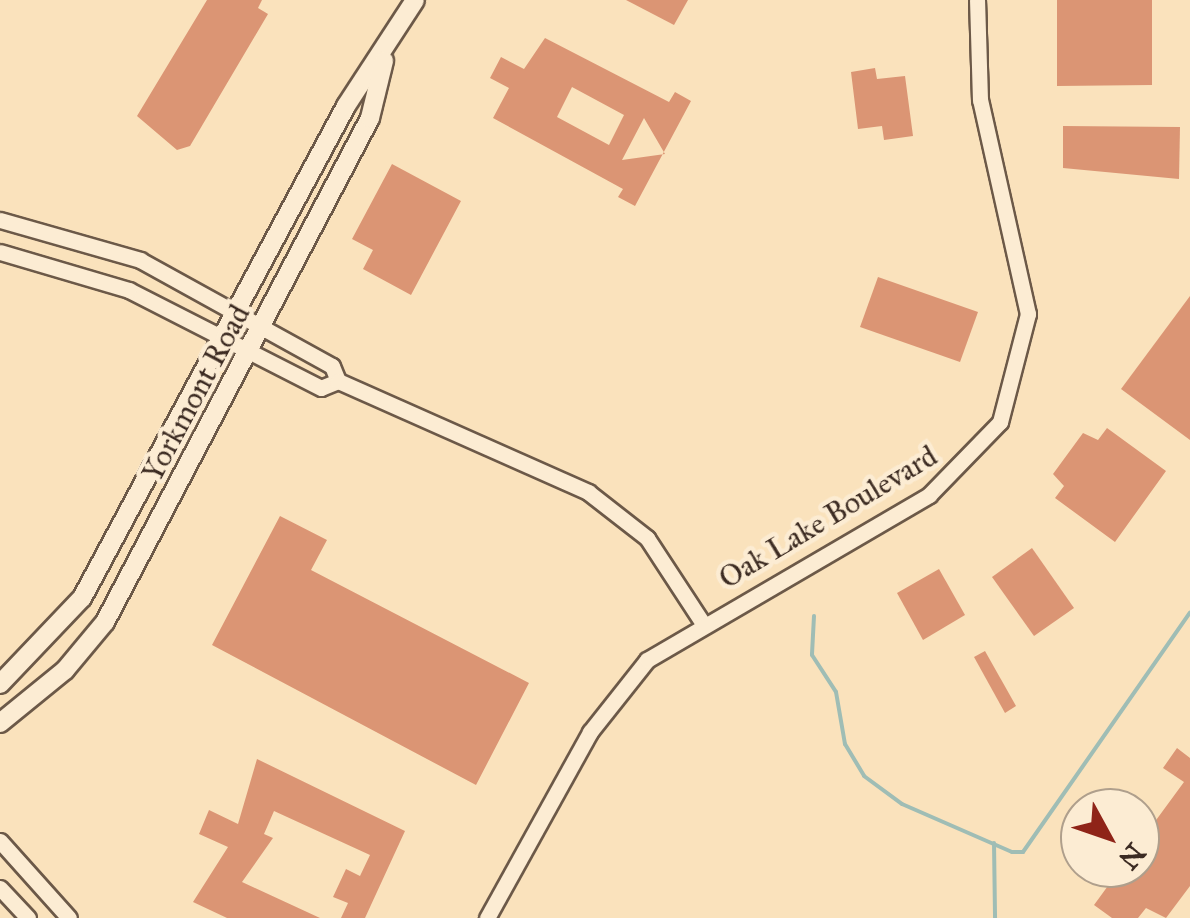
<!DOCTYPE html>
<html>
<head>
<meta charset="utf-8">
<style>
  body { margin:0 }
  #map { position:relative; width:1190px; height:918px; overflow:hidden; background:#fae2bc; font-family:"IM FELL Great Primer",serif }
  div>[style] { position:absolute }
  .stream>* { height:4px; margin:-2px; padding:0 2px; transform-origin:2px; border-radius:2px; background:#9fbdb5 }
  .building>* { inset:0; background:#db9574 }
  .roads { filter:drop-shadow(2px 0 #6c5948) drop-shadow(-2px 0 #6c5948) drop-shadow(0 2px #6c5948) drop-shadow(0 -2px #6c5948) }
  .minor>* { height:15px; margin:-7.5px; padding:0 7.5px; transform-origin:7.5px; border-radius:7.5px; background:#fcecd3 }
  .tertiary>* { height:18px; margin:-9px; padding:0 9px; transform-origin:9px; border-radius:9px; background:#fcecd3 }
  span { translate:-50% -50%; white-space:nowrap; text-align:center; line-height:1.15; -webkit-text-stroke:9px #fcecd3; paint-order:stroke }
  .street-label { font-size:30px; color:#3c2b22 }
  .north { position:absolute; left:1060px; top:788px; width:100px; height:100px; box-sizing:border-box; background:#fcecd3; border:2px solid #af9f8c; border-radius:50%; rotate:130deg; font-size:28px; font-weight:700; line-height:40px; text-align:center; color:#3c2b22 }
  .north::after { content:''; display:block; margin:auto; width:35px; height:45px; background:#8f2418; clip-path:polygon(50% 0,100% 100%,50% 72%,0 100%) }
</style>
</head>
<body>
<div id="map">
  <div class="stream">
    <i style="left:814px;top:616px;width:39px;rotate:93deg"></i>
    <i style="left:812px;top:655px;width:44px;rotate:57deg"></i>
    <i style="left:836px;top:692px;width:53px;rotate:80.2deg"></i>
    <i style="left:845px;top:744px;width:37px;rotate:59deg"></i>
    <i style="left:864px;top:776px;width:47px;rotate:36.4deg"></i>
    <i style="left:902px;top:804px;width:120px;rotate:23.6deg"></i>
    <i style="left:1012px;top:852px;width:11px"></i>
    <i style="left:1023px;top:852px;width:292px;rotate:-55.1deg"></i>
    <i style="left:994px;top:843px;width:75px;rotate:89.2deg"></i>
  </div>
  <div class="building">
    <i style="clip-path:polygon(207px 0,262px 0,258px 8px,268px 14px,190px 146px,177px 150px,137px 116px)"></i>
    <i style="clip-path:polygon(626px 0,688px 0,674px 25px)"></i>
    <i style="clip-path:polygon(1057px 0,1152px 0,1152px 85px,1057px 86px)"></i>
    <i style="clip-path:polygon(evenodd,545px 38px,669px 102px,675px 92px,691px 101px,635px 206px,618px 197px,623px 189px,493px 118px,509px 88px,490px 78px,501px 57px,524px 69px,545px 38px,572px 87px,624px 115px,609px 145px,557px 117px,572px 87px,545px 38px,644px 118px,665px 154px,622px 160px,644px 118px)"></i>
    <i style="clip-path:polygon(875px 68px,877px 79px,905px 76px,913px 136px,884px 140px,882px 126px,858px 129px,851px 72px)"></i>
    <i style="clip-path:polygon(1063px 126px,1180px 127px,1179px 179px,1063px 168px)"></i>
    <i style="clip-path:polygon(392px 164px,461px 201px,411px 295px,363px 269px,373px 250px,352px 239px)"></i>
    <i style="clip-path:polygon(878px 277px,978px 312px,960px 362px,860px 327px)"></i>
    <i style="clip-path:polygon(1190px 296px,1190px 440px,1121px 389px)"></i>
    <i style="clip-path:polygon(1107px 428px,1166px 471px,1115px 542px,1055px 498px,1064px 486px,1053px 474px,1083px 433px,1098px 440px)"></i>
    <i style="clip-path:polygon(280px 516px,327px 540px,311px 570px,529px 683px,476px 785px,212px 645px)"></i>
    <i style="clip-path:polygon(1032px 548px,1074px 608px,1034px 636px,992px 577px)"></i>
    <i style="clip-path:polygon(939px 569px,965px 615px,923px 640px,897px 593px)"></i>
    <i style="clip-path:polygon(985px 651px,1016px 706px,1005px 713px,974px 657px)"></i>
    <i style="clip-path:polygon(1177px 748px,1190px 758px,1190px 886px,1166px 918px,1146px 908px,1138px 918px,1112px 918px,1094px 905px,1121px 868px,1140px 868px,1140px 842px,1184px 782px,1163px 768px)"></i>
    <i style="clip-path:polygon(257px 759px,405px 831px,365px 918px,341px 918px,348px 903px,333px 897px,346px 869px,360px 876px,370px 855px,274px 811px,264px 834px,273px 838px,242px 882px,320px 918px,227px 918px,193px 902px,228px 847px,199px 834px,209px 810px,238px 824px)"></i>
  </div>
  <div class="roads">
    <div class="minor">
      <i style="left:0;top:220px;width:146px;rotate:15.9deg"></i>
      <i style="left:140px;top:260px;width:219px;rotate:28.9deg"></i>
      <i style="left:332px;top:366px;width:16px;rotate:68deg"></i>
      <i style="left:338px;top:381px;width:18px;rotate:158deg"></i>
      <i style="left:321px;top:388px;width:216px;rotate:-153deg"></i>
      <i style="left:129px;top:290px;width:134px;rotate:-163.6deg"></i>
      <i style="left:338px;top:381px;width:274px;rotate:23.9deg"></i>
      <i style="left:588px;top:492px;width:75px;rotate:37.9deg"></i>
      <i style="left:647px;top:538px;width:100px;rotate:56.8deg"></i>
      <i style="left:0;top:841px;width:103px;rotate:48.1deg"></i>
      <i style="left:0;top:888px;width:41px;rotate:47deg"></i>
      <i style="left:487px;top:918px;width:213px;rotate:-61deg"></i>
      <i style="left:590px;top:732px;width:92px;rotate:-51.6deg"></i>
      <i style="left:647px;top:660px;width:327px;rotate:-30.3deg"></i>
      <i style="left:929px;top:495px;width:102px;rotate:-45.8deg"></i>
      <i style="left:1000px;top:422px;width:112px;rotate:-75.5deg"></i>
      <i style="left:1028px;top:314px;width:219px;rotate:-102.6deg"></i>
      <i style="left:980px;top:100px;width:100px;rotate:-91.7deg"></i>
    </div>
    <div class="tertiary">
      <i style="left:0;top:684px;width:119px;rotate:-46.4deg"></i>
      <i style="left:82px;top:598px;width:558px;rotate:-61.78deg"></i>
      <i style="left:346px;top:106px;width:126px;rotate:-56.9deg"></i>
      <i style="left:0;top:723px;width:84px;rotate:-39.2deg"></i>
      <i style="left:65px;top:670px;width:62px;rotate:-50.2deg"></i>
      <i style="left:105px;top:622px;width:569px;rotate:-62.26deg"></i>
      <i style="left:370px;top:118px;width:59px;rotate:-76.2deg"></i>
    </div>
  </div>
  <div class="street-label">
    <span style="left:196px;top:393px;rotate:-62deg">Yorkmont Road</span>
    <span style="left:828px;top:517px;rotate:-31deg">Oak Lake Boulevard</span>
  </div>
  <div class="north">N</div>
</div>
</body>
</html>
